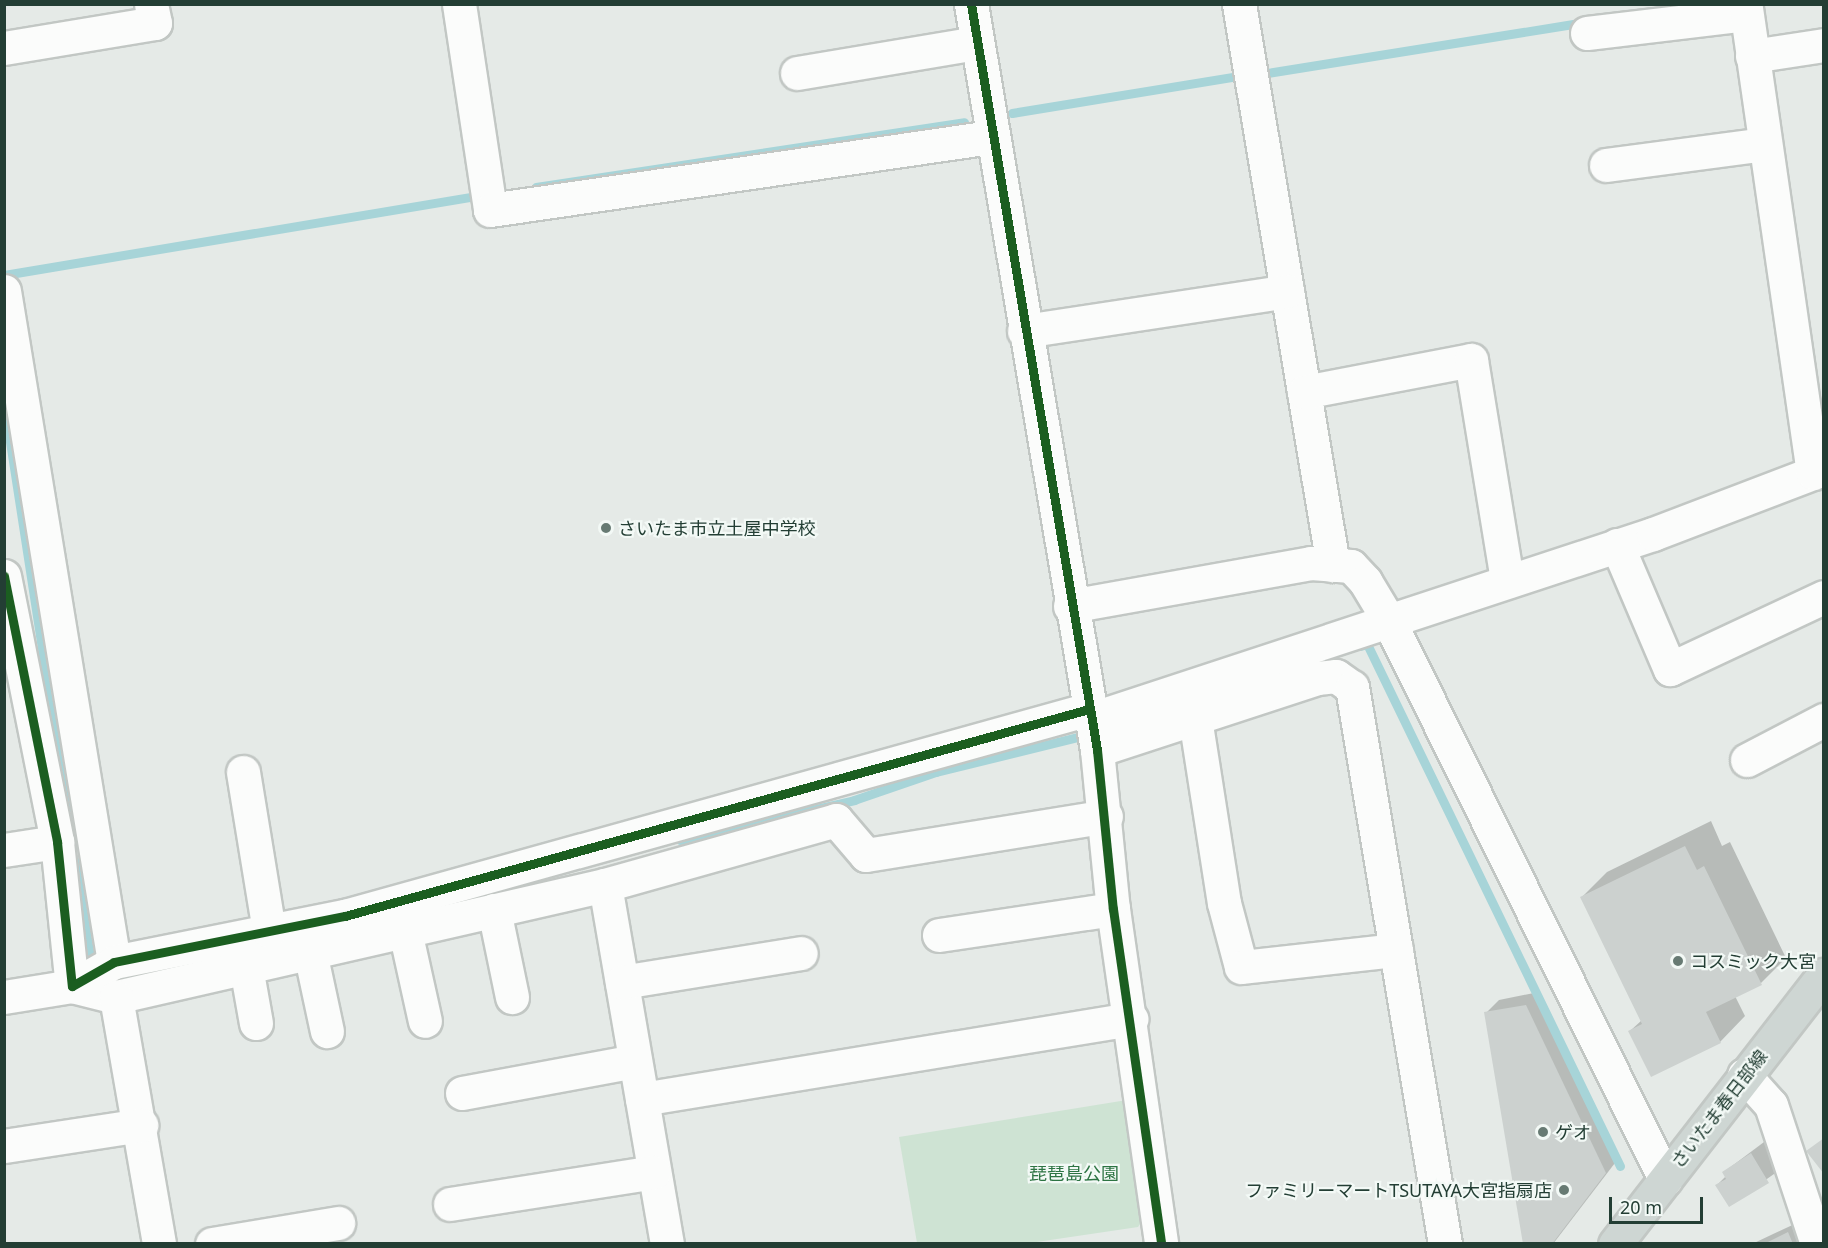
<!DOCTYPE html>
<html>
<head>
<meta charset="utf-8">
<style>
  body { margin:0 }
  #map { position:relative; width:1828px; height:1248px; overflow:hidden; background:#e5eae7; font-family:"Noto Sans","Noto Sans JP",sans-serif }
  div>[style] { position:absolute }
  .green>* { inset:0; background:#cee3d3 }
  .shadow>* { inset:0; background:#0003 }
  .stream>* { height:9px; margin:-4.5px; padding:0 4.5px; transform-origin:4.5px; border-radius:4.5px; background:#a7d4d8 }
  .building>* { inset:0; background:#ccd1cf }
  .roads { filter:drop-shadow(2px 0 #c2c7c4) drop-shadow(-2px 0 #c2c7c4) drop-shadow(0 2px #c2c7c4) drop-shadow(0 -2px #c2c7c4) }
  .minor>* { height:33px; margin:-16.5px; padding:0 16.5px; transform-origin:16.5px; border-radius:16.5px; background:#fbfcfb }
  .major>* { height:33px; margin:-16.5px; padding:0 16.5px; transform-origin:16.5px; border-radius:16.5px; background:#ced6d3 }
  .cycleway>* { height:9px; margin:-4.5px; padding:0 4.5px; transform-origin:4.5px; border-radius:4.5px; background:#1b5e20 }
  .dots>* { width:16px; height:16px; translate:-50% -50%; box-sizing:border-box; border:3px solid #f3f9f6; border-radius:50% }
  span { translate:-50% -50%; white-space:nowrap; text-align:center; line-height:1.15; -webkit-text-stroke:4.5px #f3f9f6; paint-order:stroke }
  .poi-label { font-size:18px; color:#233e34 }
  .left { translate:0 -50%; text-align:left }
  .right { translate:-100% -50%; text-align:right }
  .street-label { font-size:18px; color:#233e34 }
  .park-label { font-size:18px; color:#2d7443 }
  .frame { position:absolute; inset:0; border:6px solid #233e34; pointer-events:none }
  .scale { position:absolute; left:1609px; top:1197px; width:94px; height:27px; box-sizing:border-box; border:3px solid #233e34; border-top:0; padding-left:8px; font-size:18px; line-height:21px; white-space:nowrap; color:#233e34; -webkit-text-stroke:4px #f3f9f6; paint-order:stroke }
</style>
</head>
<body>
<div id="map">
  <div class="green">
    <i style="clip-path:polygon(1127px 1100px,1146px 1215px,1138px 1227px,1030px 1243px,917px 1243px,899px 1137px)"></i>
  </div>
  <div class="shadow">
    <i style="clip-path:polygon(1711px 821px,1722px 846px,1730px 842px,1786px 958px,1761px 983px,1735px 996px,1745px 1016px,1720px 1042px,1630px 1031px,1642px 1020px,1582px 897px,1607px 872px)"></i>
    <i style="clip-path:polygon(1539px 992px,1618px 1159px,1553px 1244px,1525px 1244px,1486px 1013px,1499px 1000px)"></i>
    <i style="clip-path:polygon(1764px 1142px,1781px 1169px,1730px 1205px,1717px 1185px,1726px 1176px,1724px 1172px)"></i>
    <i style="clip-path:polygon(1801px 1221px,1811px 1244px,1752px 1244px)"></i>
  </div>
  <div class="stream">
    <i style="left:1261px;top:74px;width:327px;rotate:-9.1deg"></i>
    <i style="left:1012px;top:113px;width:230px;rotate:-9.3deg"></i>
    <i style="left:536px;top:187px;width:433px;rotate:-8.6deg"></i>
    <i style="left:4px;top:275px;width:487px;rotate:-9.5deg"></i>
    <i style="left:4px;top:403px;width:417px;rotate:81.2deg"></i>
    <i style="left:1360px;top:646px;width:7px;rotate:-16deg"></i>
    <i style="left:1367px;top:644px;width:580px;rotate:64.14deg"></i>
    <i style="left:680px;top:840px;width:179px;rotate:-12.9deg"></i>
    <i style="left:854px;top:800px;width:87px;rotate:-18.9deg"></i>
    <i style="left:936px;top:772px;width:159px;rotate:-13.9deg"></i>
    <i style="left:75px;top:861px;width:91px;rotate:81.2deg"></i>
    <i style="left:89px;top:951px;width:15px;rotate:67deg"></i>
  </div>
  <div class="building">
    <i style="clip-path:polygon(1685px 846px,1697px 870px,1704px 866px,1762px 985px,1706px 1012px,1721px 1043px,1651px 1077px,1628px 1031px,1642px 1024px,1580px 897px)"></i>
    <i style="clip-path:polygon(1526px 1005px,1606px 1173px,1552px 1244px,1523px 1244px,1484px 1012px)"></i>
    <i style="clip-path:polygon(1824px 1138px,1824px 1174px,1806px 1151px)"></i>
    <i style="clip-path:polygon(1751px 1153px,1769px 1183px,1729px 1207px,1715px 1185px,1726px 1179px,1722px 1172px)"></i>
    <i style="clip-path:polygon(1788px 1232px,1793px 1244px,1764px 1244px)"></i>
  </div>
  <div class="roads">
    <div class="minor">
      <i style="left:459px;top:4px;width:208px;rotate:81.4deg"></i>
      <i style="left:490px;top:210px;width:506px;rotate:-8.29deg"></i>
      <i style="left:971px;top:4px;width:757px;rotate:80.41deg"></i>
      <i style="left:1097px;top:750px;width:160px;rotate:84.3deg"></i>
      <i style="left:1113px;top:909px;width:338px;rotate:81.8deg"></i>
      <i style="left:1239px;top:4px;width:569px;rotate:80.49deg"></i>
      <i style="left:1587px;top:33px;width:160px;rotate:-6.8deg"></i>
      <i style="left:4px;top:48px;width:153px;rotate:-9.4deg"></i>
      <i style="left:155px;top:23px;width:19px;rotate:-102deg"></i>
      <i style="left:1752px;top:56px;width:73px;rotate:-8.7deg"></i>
      <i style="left:797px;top:73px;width:182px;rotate:-9.5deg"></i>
      <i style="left:1606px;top:165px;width:160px;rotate:-7.5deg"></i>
      <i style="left:4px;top:291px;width:680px;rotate:80.69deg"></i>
      <i style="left:1024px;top:331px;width:266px;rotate:-8.6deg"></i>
      <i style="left:1304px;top:392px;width:170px;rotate:-10.8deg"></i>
      <i style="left:1471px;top:360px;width:224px;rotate:80.7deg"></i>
      <i style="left:1617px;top:545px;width:135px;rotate:66.9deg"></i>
      <i style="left:1670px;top:669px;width:170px;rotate:-25.1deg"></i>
      <i style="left:4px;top:576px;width:271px;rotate:78.7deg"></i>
      <i style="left:57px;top:842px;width:145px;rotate:84.1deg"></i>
      <i style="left:72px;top:986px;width:48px;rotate:-29.7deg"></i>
      <i style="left:114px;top:962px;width:236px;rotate:-11.3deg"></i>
      <i style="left:345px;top:916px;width:772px;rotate:-15.55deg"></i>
      <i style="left:1070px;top:606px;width:245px;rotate:-10.1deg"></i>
      <i style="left:1311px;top:563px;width:40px;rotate:4.3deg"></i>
      <i style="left:1351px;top:566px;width:21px;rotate:47deg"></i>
      <i style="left:1365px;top:581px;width:47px;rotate:59deg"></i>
      <i style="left:1389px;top:621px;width:623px;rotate:63.68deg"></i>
      <i style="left:1195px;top:718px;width:187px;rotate:81.1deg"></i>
      <i style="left:1224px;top:903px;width:66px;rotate:75.1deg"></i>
      <i style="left:1241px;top:967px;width:156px;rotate:-6.3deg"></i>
      <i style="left:1091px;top:719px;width:592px;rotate:-18.22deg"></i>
      <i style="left:1653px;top:534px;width:171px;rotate:-20.9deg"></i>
      <i style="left:1813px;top:473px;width:474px;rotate:-98.2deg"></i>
      <i style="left:1097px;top:750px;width:231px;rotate:-18.1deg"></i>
      <i style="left:1317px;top:678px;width:19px;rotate:-6deg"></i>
      <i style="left:1336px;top:676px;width:19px;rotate:35deg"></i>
      <i style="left:1352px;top:687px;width:565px;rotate:80.52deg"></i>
      <i style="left:1747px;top:760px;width:87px;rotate:-27.5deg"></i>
      <i style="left:243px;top:772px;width:161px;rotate:80.7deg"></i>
      <i style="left:4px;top:850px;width:54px;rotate:-8.6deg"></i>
      <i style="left:605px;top:885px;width:364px;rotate:80.2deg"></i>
      <i style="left:494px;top:910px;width:89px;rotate:78.3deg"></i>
      <i style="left:405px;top:931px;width:92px;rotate:77.5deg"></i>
      <i style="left:939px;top:935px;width:176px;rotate:-8.5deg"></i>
      <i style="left:310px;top:952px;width:81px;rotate:77.9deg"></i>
      <i style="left:246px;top:967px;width:57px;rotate:79.9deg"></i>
      <i style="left:622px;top:982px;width:181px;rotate:-9.2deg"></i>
      <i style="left:4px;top:997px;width:69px;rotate:-9.2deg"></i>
      <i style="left:72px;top:986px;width:45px;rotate:14deg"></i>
      <i style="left:116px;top:997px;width:502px;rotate:-12.9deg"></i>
      <i style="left:605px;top:885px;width:240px;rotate:-15.7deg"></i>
      <i style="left:836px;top:820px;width:46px;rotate:49.4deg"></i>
      <i style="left:866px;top:855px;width:243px;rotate:-9.2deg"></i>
      <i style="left:116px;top:997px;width:251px;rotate:80.1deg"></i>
      <i style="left:1744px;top:1075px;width:40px;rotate:48deg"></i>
      <i style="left:1771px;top:1105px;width:146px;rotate:71.7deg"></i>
      <i style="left:462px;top:1093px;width:176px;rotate:-10.5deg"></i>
      <i style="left:642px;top:1099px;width:496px;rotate:-9.3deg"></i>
      <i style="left:4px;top:1146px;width:139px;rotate:-8.7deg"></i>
      <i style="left:450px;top:1204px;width:206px;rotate:-8.9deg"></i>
      <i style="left:212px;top:1244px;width:128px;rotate:-9.5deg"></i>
    </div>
    <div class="major">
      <i style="left:1615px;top:1244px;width:341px;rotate:-52.2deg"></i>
    </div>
  </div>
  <div class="cycleway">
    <i style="left:971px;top:4px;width:757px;rotate:80.41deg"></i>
    <i style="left:1097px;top:750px;width:160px;rotate:84.3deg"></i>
    <i style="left:1113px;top:909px;width:338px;rotate:81.8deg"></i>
    <i style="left:4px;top:576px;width:271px;rotate:78.7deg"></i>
    <i style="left:57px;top:842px;width:145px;rotate:84.1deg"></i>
    <i style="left:72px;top:986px;width:48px;rotate:-29.7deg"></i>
    <i style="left:114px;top:962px;width:236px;rotate:-11.3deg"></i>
    <i style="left:345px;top:916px;width:772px;rotate:-15.55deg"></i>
  </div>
  <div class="dots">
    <i style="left:606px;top:528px;background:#677a73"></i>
    <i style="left:1678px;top:961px;background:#677a73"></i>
    <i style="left:1543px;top:1132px;background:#677a73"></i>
    <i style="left:1564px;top:1190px;background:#677a73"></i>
  </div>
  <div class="poi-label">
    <span class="left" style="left:618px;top:528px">さいたま市立土屋中学校</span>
    <span class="left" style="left:1690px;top:961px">コスミック大宮</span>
    <span class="left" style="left:1555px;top:1132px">ゲオ</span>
    <span class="right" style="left:1552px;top:1190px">ファミリーマートTSUTAYA大宮指扇店</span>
  </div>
  <div class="street-label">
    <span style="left:1719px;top:1109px;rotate:-52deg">さいたま春日部線</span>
  </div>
  <div class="park-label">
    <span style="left:1074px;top:1173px">琵琶島公園</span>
  </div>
  <div class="frame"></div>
  <div class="scale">20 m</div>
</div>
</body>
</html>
